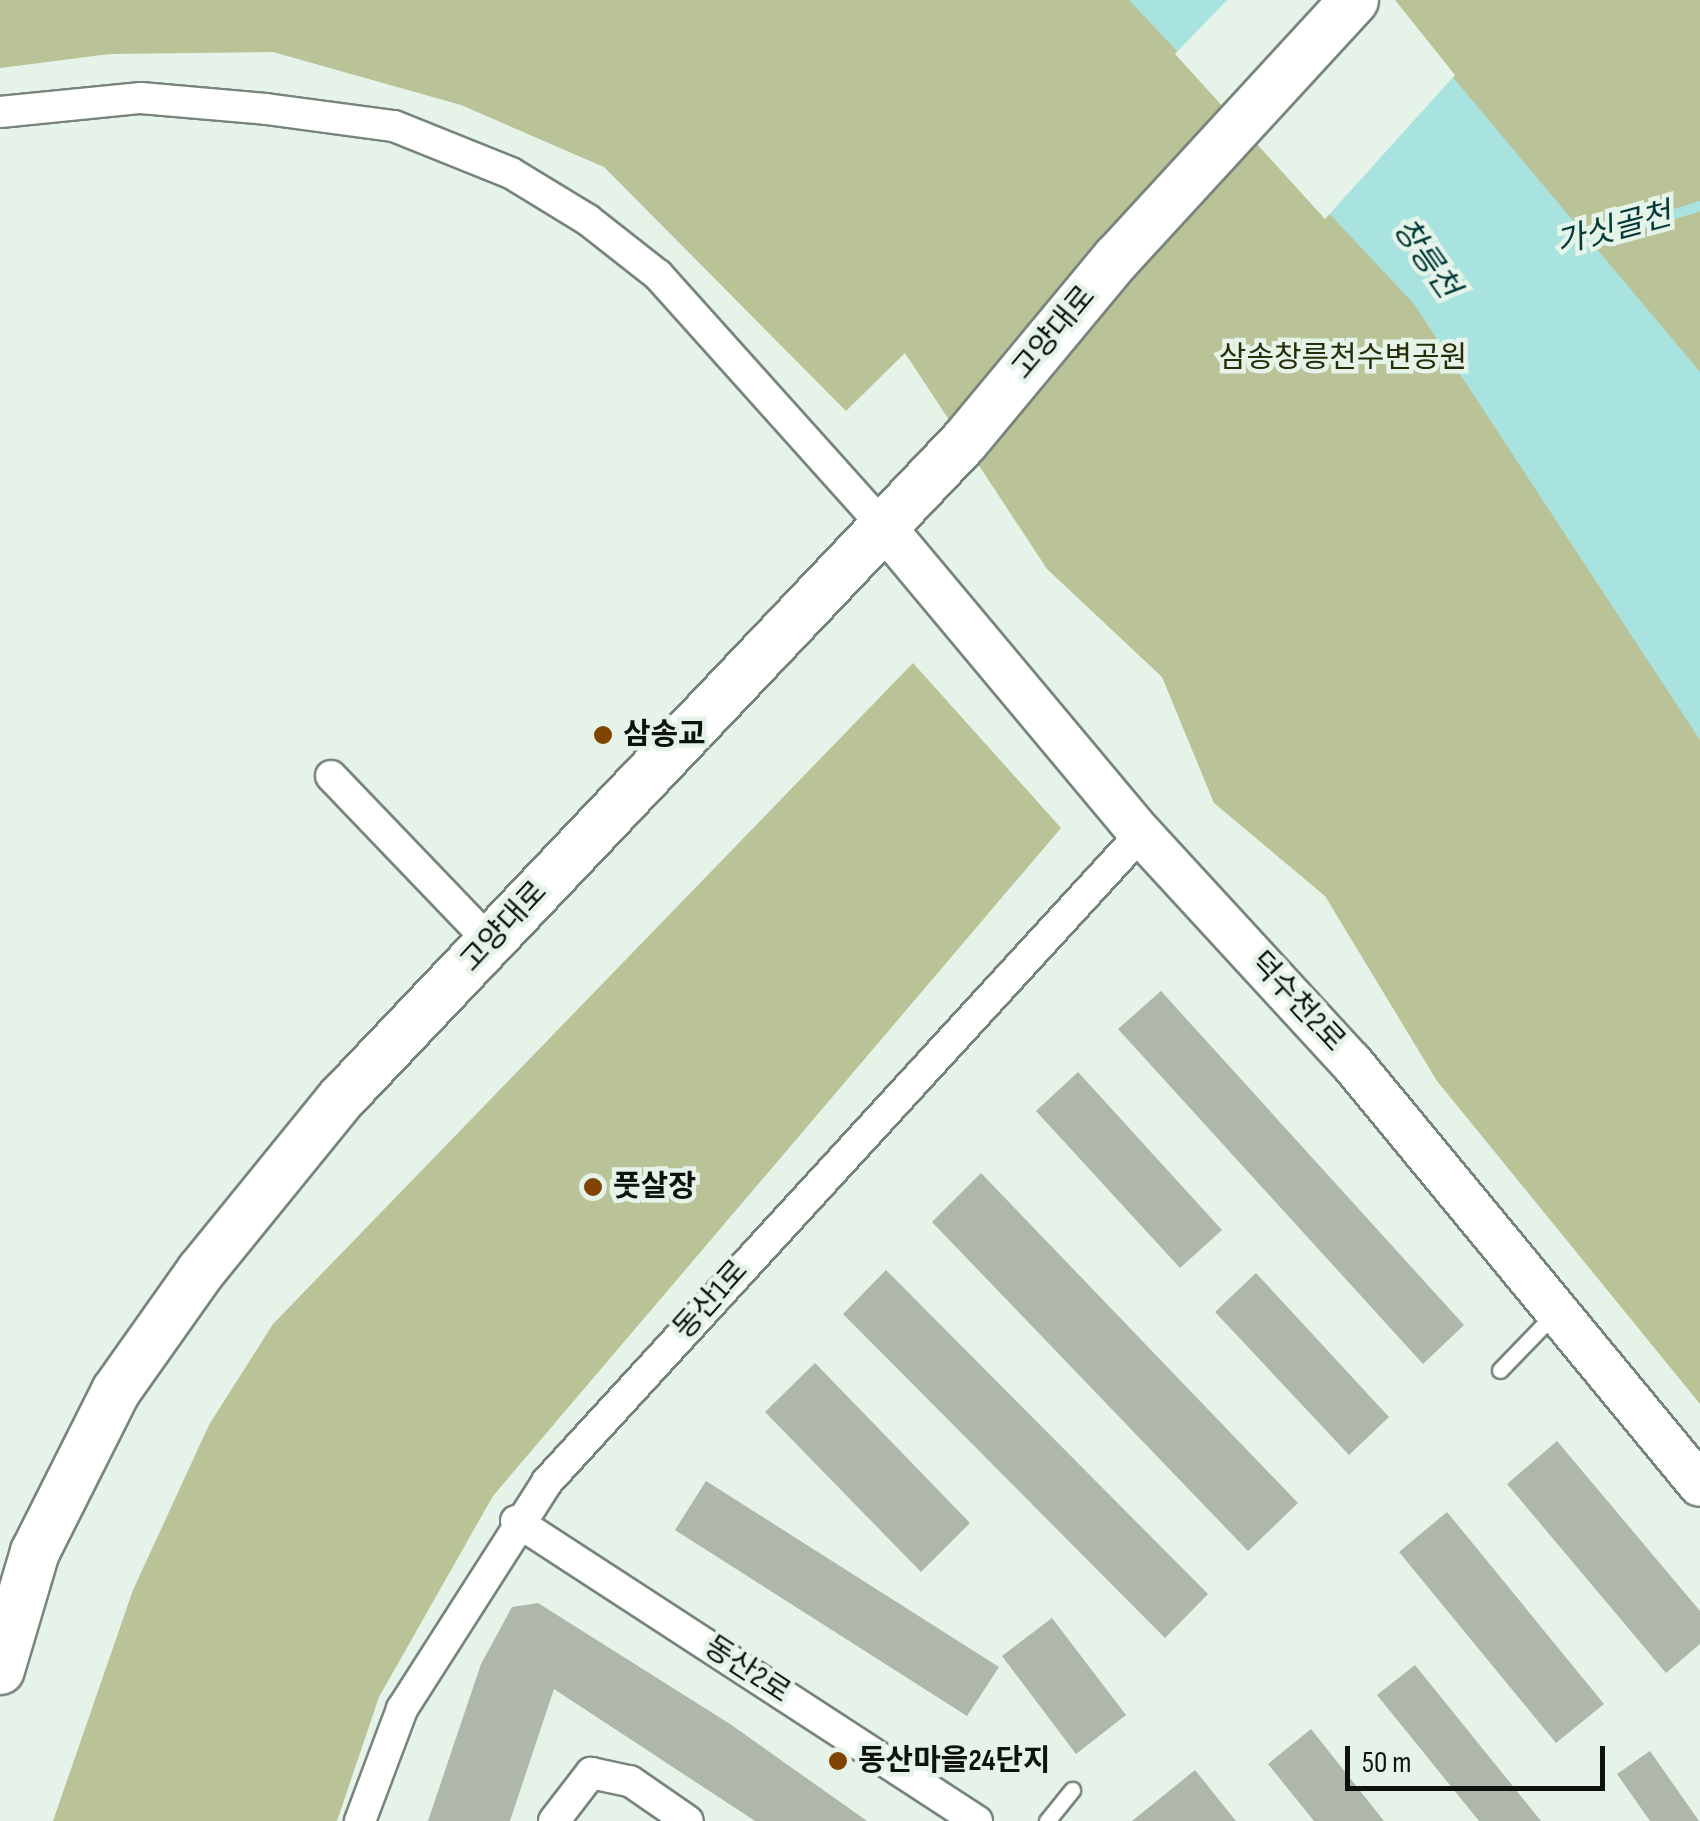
<!DOCTYPE html>
<html>
<head>
<meta charset="utf-8">
<style>
  body { margin:0 }
  #map { position:relative; width:1700px; height:1821px; overflow:hidden; background:#e5f3e9; font-family:"Sofia Sans Condensed","Noto Sans KR",sans-serif }
  div>[style] { position:absolute }
  .green>* { inset:0; background:#bac297 }
  .water>* { inset:0; background:#a8e3e0 }
  .pier>* { inset:0; background:#e5f3e9 }
  .stream>* { height:10px; margin:-5px; padding:0 5px; transform-origin:5px; border-radius:5px; background:#a8e3e0 }
  .building>* { inset:0; background:#aeb7aa }
  .roads { filter:drop-shadow(2px 0 #78857c) drop-shadow(-2px 0 #78857c) drop-shadow(0 2px #78857c) drop-shadow(0 -2px #78857c) }
  .lane>* { height:15px; margin:-7.5px; padding:0 7.5px; transform-origin:7.5px; border-radius:7.5px; background:#fff }
  .street>* { height:30px; margin:-15px; padding:0 15px; transform-origin:15px; border-radius:15px; background:#fff }
  .secondary>* { height:42px; margin:-21px; padding:0 21px; transform-origin:21px; border-radius:21px; background:#fff }
  .primary>* { height:48px; margin:-24px; padding:0 24px; transform-origin:24px; border-radius:24px; background:#fff }
  .dots>* { width:28px; height:28px; translate:-50% -50%; box-sizing:border-box; border:5px solid #e5f3e9; border-radius:50% }
  span { translate:-50% -50%; white-space:nowrap; text-align:center; line-height:1.15; -webkit-text-stroke:9px #e5f3e9; paint-order:stroke }
  .street-label { font-size:30px; color:#0e1310 }
  .park-label { font-size:30px; color:#282d09 }
  .poi-label { font-size:30px; color:#0e1310; font-weight:700 }
  .left { translate:0 -50%; text-align:left }
  .water-label { font-size:32px; color:#003937; font-style:italic }
  .scale { position:absolute; left:1345px; top:1746px; width:260px; height:45px; box-sizing:border-box; border:5px solid #0e1310; border-top:0; padding-left:12px; font-size:30px; line-height:35px; white-space:nowrap; color:#0e1310; -webkit-text-stroke:8px #e5f3e9; paint-order:stroke }
</style>
</head>
<body>
<div id="map">
  <div class="green">
    <i style="clip-path:polygon(0 0,1700px 0,1700px 1404px,1437px 1081px,1325px 896px,1214px 803px,1162px 677px,1047px 569px,905px 353px,846px 411px,604px 167px,461px 105px,273px 52px,110px 54px,0 68px)"></i>
    <i style="clip-path:polygon(913px 663px,1061px 828px,493px 1496px,379px 1697px,337px 1821px,53px 1821px,133px 1590px,209px 1425px,273px 1324px)"></i>
  </div>
  <div class="water">
    <i style="clip-path:polygon(1129px 0,1388px 0,1700px 372px,1700px 740px,1414px 304px)"></i>
  </div>
  <div class="pier">
    <i style="clip-path:polygon(1227px 0,1395px 0,1455px 75px,1325px 219px,1175px 54px)"></i>
  </div>
  <div class="stream">
    <i style="left:1577px;top:245px;width:129px;rotate:-17.6deg"></i>
  </div>
  <div class="building">
    <i style="clip-path:polygon(1161px 991px,1464px 1325px,1423px 1364px,1118px 1029px)"></i>
    <i style="clip-path:polygon(1078px 1072px,1222px 1230px,1180px 1268px,1036px 1111px)"></i>
    <i style="clip-path:polygon(981px 1173px,1298px 1503px,1248px 1551px,932px 1222px)"></i>
    <i style="clip-path:polygon(886px 1270px,1208px 1594px,1165px 1638px,843px 1314px)"></i>
    <i style="clip-path:polygon(1256px 1273px,1389px 1417px,1349px 1455px,1215px 1312px)"></i>
    <i style="clip-path:polygon(815px 1363px,970px 1523px,921px 1572px,765px 1412px)"></i>
    <i style="clip-path:polygon(1557px 1441px,1700px 1611px,1700px 1644px,1666px 1673px,1507px 1484px)"></i>
    <i style="clip-path:polygon(706px 1481px,999px 1667px,967px 1716px,675px 1530px)"></i>
    <i style="clip-path:polygon(1447px 1512px,1604px 1704px,1556px 1743px,1399px 1552px)"></i>
    <i style="clip-path:polygon(538px 1603px,730px 1724px,867px 1821px,755px 1821px,554px 1689px,510px 1821px,428px 1821px,481px 1664px,512px 1607px)"></i>
    <i style="clip-path:polygon(1052px 1618px,1126px 1715px,1076px 1754px,1002px 1656px)"></i>
    <i style="clip-path:polygon(1415px 1665px,1541px 1821px,1479px 1821px,1377px 1695px)"></i>
    <i style="clip-path:polygon(1311px 1729px,1384px 1821px,1314px 1821px,1268px 1764px)"></i>
    <i style="clip-path:polygon(1650px 1751px,1699px 1821px,1650px 1821px,1617px 1774px)"></i>
    <i style="clip-path:polygon(1195px 1770px,1236px 1821px,1132px 1821px)"></i>
  </div>
  <div class="roads">
    <div class="lane">
      <i style="left:1500px;top:1370px;width:81px;rotate:-46deg"></i>
      <i style="left:1047px;top:1821px;width:40px;rotate:-51deg"></i>
    </div>
    <div class="street">
      <i style="left:0;top:112px;width:142px;rotate:-5.7deg"></i>
      <i style="left:141px;top:98px;width:125px;rotate:5deg"></i>
      <i style="left:266px;top:109px;width:129px;rotate:7.6deg"></i>
      <i style="left:394px;top:126px;width:126px;rotate:21.9deg"></i>
      <i style="left:511px;top:173px;width:90px;rotate:31.4deg"></i>
      <i style="left:588px;top:220px;width:89px;rotate:38.2deg"></i>
      <i style="left:658px;top:275px;width:338px;rotate:48.1deg"></i>
      <i style="left:331px;top:776px;width:230px;rotate:46.2deg"></i>
      <i style="left:516px;top:1521px;width:550px;rotate:33.05deg"></i>
      <i style="left:360px;top:1821px;width:120px;rotate:-69.4deg"></i>
      <i style="left:402px;top:1709px;width:269px;rotate:-57.4deg"></i>
      <i style="left:547px;top:1482px;width:879px;rotate:-47.49deg"></i>
      <i style="left:554px;top:1821px;width:61px;rotate:-52.4deg"></i>
      <i style="left:591px;top:1773px;width:40px;rotate:12deg"></i>
      <i style="left:630px;top:1781px;width:70px;rotate:34.6deg"></i>
    </div>
    <div class="secondary">
      <i style="left:884px;top:527px;width:400px;rotate:50.1deg"></i>
      <i style="left:1141px;top:834px;width:310px;rotate:47.4deg"></i>
      <i style="left:1351px;top:1062px;width:548px;rotate:50.48deg"></i>
    </div>
    <div class="primary">
      <i style="left:0;top:1670px;width:123px;rotate:-73.5deg"></i>
      <i style="left:35px;top:1552px;width:180px;rotate:-63.3deg"></i>
      <i style="left:116px;top:1391px;width:147px;rotate:-54.7deg"></i>
      <i style="left:201px;top:1271px;width:219px;rotate:-50.9deg"></i>
      <i style="left:339px;top:1101px;width:908px;rotate:-46.52deg"></i>
      <i style="left:964px;top:442px;width:239px;rotate:-50.3deg"></i>
      <i style="left:1117px;top:258px;width:350px;rotate:-47.4deg"></i>
    </div>
  </div>
  <div class="dots">
    <i style="left:603px;top:735px;background:#804400"></i>
    <i style="left:593px;top:1187px;background:#804400"></i>
    <i style="left:838px;top:1761px;background:#804400"></i>
  </div>
  <div class="street-label">
    <span style="left:1054px;top:333px;rotate:-50deg">고양대로</span>
    <span style="left:504px;top:927px;rotate:-47deg">고양대로</span>
    <span style="left:1297px;top:1002px;rotate:47deg">덕수천2로</span>
    <span style="left:711px;top:1300px;rotate:-48deg">동산1로</span>
    <span style="left:747px;top:1670px;rotate:33deg">동산2로</span>
  </div>
  <div class="park-label">
    <span style="left:1343px;top:358px">삼송창릉천수변공원</span>
  </div>
  <div class="poi-label">
    <span class="left" style="left:623px;top:735px">삼송교</span>
    <span class="left" style="left:613px;top:1187px">풋살장</span>
    <span class="left" style="left:858px;top:1761px">동산마을24단지</span>
  </div>
  <div class="water-label">
    <span style="left:1614px;top:230px;rotate:-15deg">가싯골천</span>
    <span style="left:1425px;top:259px;rotate:55deg">창릉천</span>
  </div>
  <div class="scale">50 m</div>
</div>
</body>
</html>
